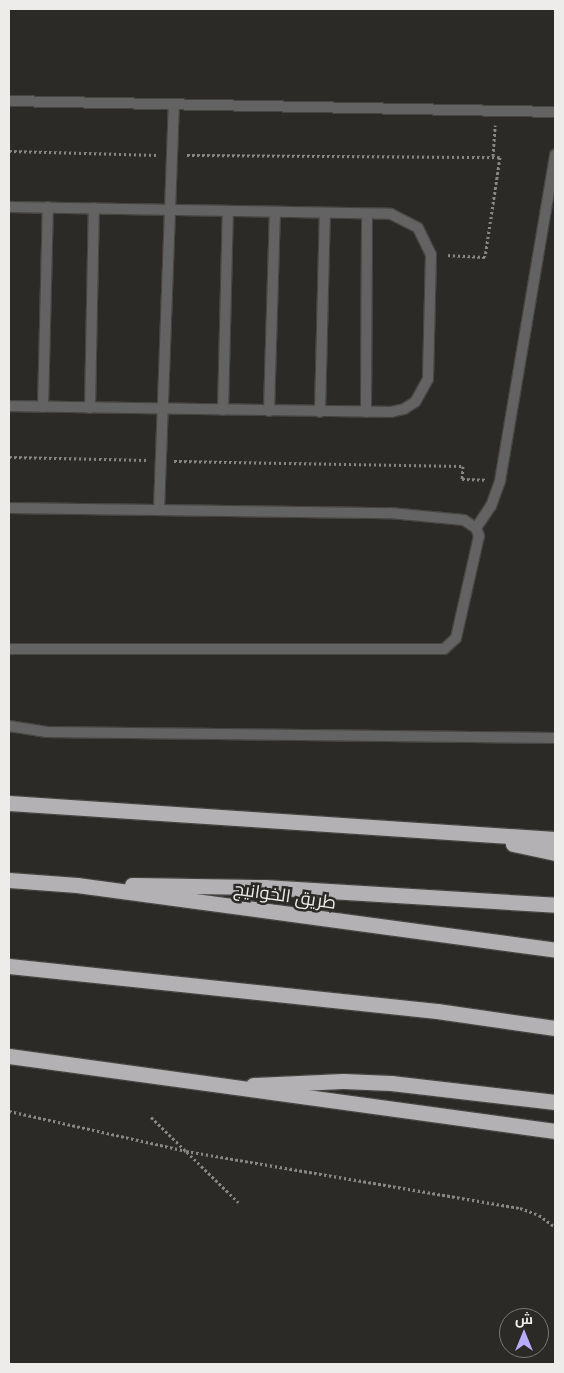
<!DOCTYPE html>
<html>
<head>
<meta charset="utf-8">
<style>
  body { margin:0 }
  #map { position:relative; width:564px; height:1373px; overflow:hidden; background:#2c2a27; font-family:"Noto Serif",Cairo,serif }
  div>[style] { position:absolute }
  .path>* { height:3px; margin-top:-1.5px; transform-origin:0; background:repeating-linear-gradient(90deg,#878683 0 2.5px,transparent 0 5px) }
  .roads { filter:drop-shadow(1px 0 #474542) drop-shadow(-1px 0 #474542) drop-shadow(0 1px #474542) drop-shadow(0 -1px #474542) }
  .lane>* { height:10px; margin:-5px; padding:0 5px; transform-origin:5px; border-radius:5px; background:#646364 }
  .highway>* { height:15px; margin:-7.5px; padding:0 7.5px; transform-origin:7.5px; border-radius:7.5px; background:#b4b1b4 }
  span { translate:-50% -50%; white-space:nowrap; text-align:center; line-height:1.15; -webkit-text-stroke:5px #2c2a27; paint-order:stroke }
  .street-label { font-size:18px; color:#edecea }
  .frame { position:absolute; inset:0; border:10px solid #edecea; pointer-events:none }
  .north { position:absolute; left:499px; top:1308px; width:50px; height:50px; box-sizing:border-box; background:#2c2a27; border:1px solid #797875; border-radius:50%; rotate:0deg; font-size:14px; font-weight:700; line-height:20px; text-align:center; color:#edecea }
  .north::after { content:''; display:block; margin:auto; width:18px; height:22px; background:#b6acf8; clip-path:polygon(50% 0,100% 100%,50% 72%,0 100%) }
</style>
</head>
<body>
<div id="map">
  <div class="path">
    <i style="left:9px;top:151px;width:149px;rotate:1.5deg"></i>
    <i style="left:187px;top:155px;width:313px;rotate:0.4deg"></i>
    <i style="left:500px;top:157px;width:101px;rotate:98.5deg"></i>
    <i style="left:485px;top:257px;width:39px;rotate:-177deg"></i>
    <i style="left:493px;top:156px;width:31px;rotate:-86deg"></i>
    <i style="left:9px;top:457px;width:137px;rotate:1.3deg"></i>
    <i style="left:174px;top:461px;width:289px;rotate:1deg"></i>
    <i style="left:463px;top:466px;width:13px;rotate:94deg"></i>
    <i style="left:462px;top:479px;width:23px;rotate:2deg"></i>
    <i style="left:9px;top:1111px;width:181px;rotate:12.7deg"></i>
    <i style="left:186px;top:1151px;width:339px;rotate:9.7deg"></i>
    <i style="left:520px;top:1208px;width:20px;rotate:20deg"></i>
    <i style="left:539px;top:1215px;width:20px;rotate:37deg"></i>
    <i style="left:151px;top:1117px;width:122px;rotate:44.3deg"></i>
  </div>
  <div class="roads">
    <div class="lane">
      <i style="left:9px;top:101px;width:546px;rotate:1.15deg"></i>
      <i style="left:9px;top:207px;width:382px;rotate:1deg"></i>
      <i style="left:391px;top:214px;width:30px;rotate:27deg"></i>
      <i style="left:418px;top:228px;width:30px;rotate:64deg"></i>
      <i style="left:431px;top:255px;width:124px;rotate:91.4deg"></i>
      <i style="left:428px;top:379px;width:26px;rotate:119deg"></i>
      <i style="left:415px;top:402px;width:13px;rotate:148deg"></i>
      <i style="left:404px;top:409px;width:13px;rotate:167deg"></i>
      <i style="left:391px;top:412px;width:382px;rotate:-179.1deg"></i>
      <i style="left:43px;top:407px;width:200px;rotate:-88.6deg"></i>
      <i style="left:90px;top:408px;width:200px;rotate:-88.9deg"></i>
      <i style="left:223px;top:410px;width:199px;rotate:-88.6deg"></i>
      <i style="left:269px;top:411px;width:199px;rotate:-88.3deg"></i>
      <i style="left:320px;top:412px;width:199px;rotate:-88.6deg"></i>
      <i style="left:366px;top:412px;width:198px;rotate:-89.7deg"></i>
      <i style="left:9px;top:508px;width:381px;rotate:0.8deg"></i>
      <i style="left:390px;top:513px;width:74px;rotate:5.4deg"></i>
      <i style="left:464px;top:520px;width:14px;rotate:34deg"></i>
      <i style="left:476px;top:528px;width:9px;rotate:69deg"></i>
      <i style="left:479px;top:536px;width:105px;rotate:102.7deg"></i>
      <i style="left:456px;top:638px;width:16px;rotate:137deg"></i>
      <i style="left:444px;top:649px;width:435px;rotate:180deg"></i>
      <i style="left:159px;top:510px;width:404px;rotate:-87.9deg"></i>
      <i style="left:476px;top:528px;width:27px;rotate:-56deg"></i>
      <i style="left:491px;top:506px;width:27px;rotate:-70deg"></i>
      <i style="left:500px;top:481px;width:331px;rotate:-80.4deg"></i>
      <i style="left:9px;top:726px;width:37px;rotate:9deg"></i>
      <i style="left:46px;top:732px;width:509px;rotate:0.68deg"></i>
    </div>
    <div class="highway">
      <i style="left:9px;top:803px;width:547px;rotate:3.77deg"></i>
      <i style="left:513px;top:844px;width:43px;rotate:12.1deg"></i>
      <i style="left:9px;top:880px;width:68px;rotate:4.2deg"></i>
      <i style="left:77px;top:885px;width:482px;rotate:7.7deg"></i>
      <i style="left:132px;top:885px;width:132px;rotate:0.9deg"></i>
      <i style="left:264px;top:887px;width:292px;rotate:3.5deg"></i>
      <i style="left:9px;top:966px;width:430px;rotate:6deg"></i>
      <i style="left:437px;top:1011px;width:119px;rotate:8.2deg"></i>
      <i style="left:9px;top:1056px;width:551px;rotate:7.82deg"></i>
      <i style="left:253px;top:1085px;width:90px;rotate:-2.5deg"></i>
      <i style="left:343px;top:1081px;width:48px;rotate:2.4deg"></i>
      <i style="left:391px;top:1083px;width:165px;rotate:6.6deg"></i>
    </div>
  </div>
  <div class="street-label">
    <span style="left:285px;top:895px;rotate:8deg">طريق الخوانيج</span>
  </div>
  <div class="frame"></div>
  <div class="north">ش</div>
</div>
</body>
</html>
